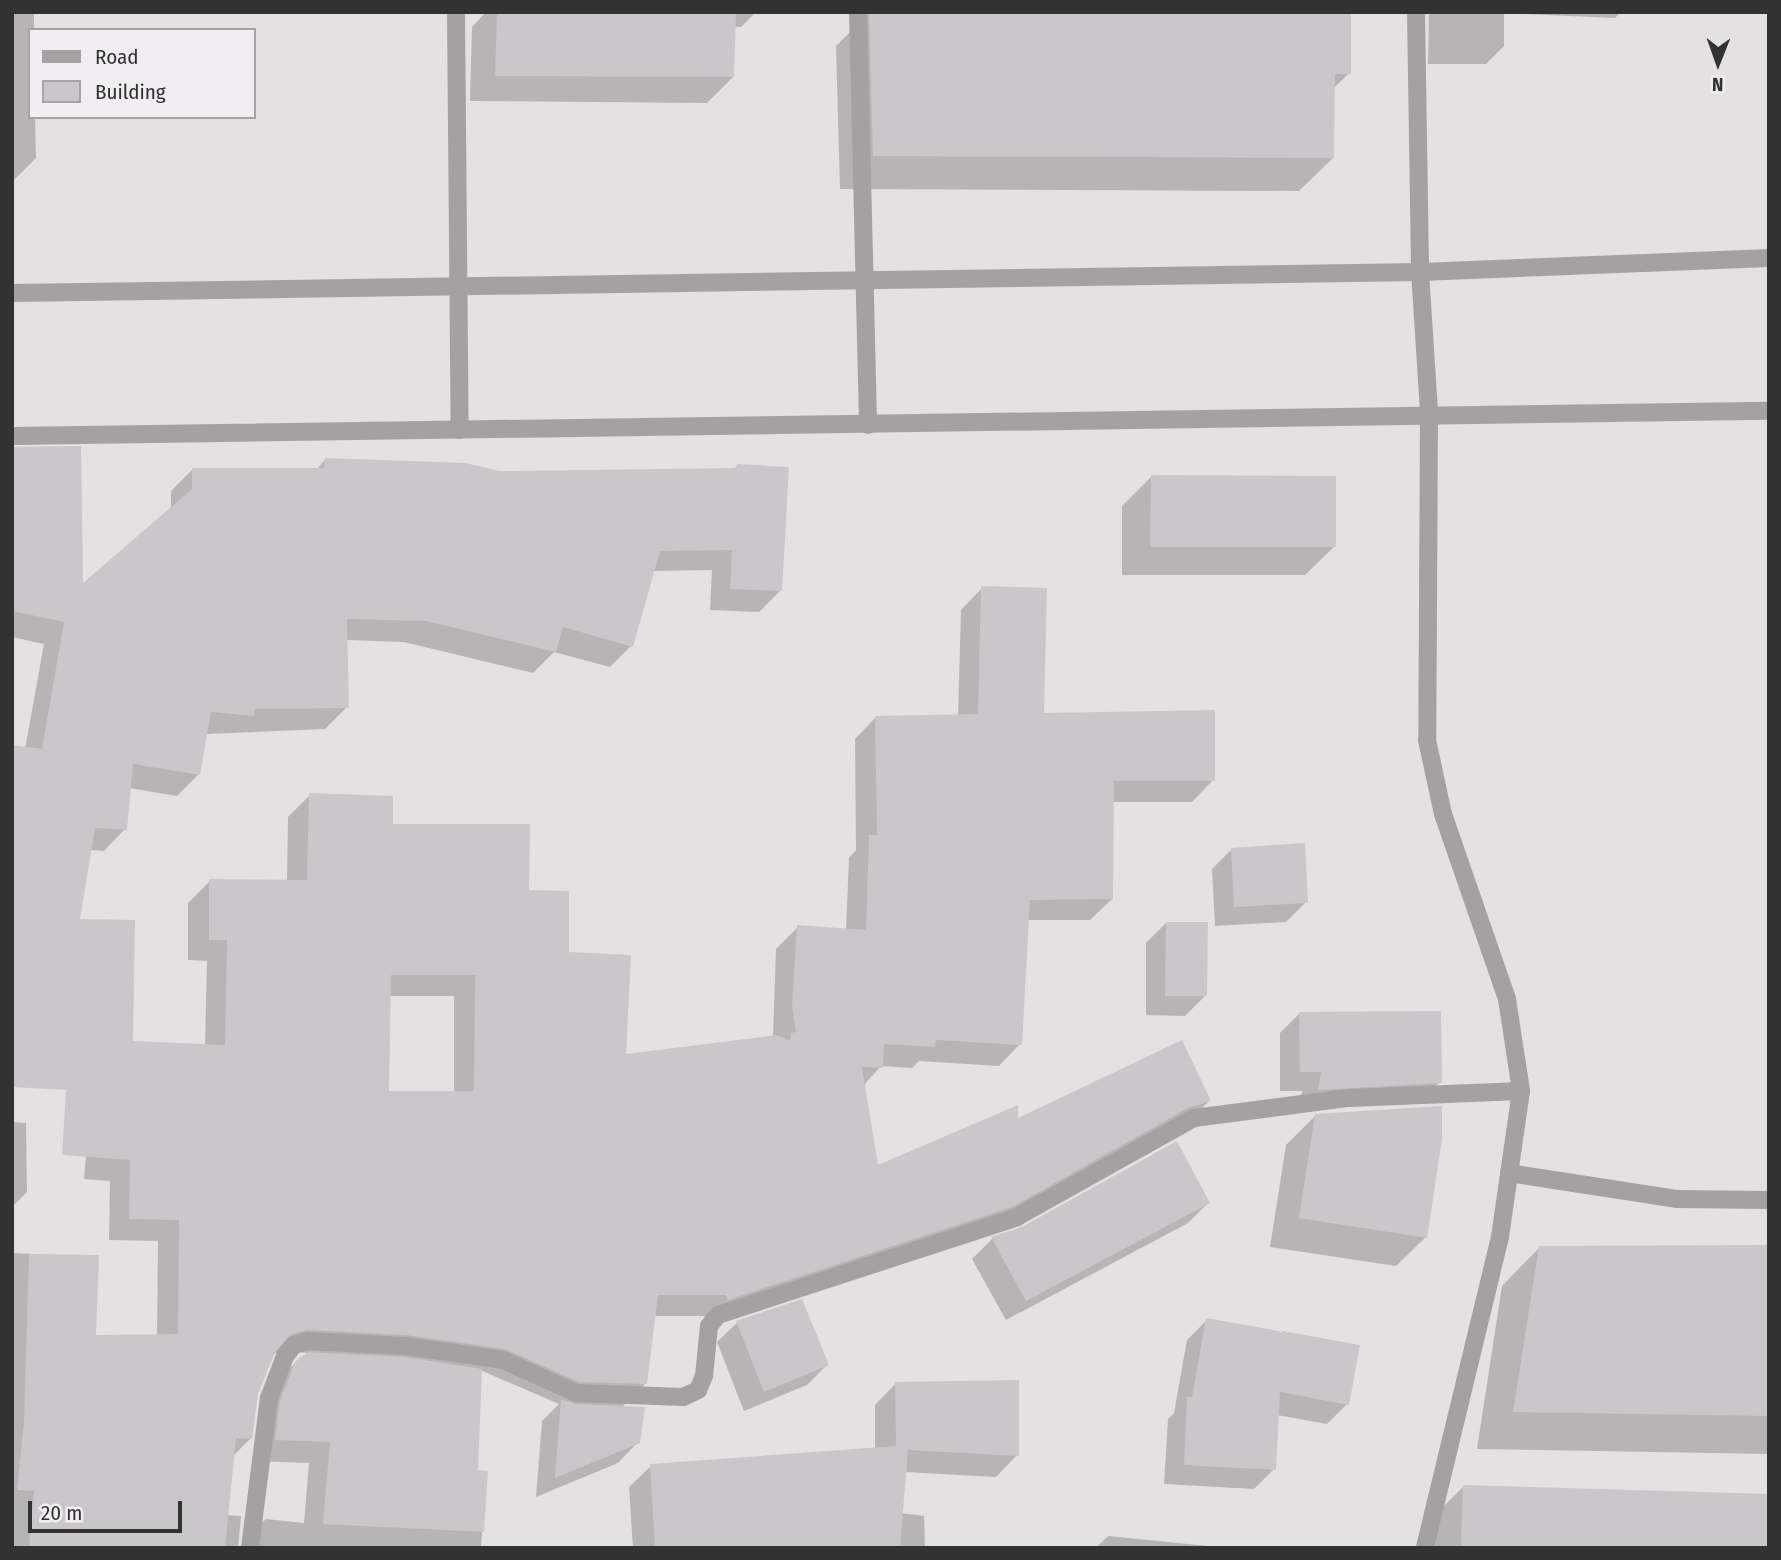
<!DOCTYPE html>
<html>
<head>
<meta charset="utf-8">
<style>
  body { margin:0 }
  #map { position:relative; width:1781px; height:1560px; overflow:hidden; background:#e4e1e3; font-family:"Fira Sans Condensed",sans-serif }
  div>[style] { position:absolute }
  .shadow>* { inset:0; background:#0003 }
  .building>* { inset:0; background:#cac7ca }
  .service>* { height:18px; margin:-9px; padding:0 9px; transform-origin:9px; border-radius:9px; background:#a3a1a2 }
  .minor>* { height:18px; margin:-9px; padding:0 9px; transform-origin:9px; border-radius:9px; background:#a3a1a2 }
  .tertiary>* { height:18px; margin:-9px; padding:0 9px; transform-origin:9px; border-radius:9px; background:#a3a1a2 }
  span { translate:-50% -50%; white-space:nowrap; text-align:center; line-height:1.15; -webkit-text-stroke:6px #f1eef1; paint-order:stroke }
  .frame { position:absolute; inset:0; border:14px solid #333233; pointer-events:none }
  .legend { position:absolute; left:28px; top:28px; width:228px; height:91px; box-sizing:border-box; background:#f1eef1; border:2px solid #a5a3a5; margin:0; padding:9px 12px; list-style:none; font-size:21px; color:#333233 }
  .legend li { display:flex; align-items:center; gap:14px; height:35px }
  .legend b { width:35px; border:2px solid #a5a3a5 }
  .north { position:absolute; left:1683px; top:28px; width:70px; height:70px; -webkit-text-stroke:5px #f1eef1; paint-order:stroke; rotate:181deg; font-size:19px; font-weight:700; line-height:28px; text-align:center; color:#333233 }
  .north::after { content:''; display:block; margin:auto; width:24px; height:32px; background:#333233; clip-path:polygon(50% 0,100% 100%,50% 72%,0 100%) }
  .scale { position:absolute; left:28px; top:1501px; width:154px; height:32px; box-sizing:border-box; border:4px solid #333233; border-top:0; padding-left:9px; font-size:21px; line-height:24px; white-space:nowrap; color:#333233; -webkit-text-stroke:5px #f1eef1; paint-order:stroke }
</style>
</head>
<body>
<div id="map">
  <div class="shadow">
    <i style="clip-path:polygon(12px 12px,34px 12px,34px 30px,30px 30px,30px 117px,35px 117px,36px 158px,12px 182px)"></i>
    <i style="clip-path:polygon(486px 12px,756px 12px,741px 27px,734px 27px,733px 77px,707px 103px,470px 101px,472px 27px)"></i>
    <i style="clip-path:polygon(870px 12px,1349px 73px,1333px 89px,1333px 158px,1299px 191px,840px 189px,836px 46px)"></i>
    <i style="clip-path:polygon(1429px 12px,1621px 12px,1615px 18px,1504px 13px,1504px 46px,1486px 64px,1428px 64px)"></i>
    <i style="clip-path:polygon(evenodd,12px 449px,81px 587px,171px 509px,171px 491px,192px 470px,316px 470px,325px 460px,500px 473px,733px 470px,737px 466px,780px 591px,759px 612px,710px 610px,712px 570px,653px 571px,631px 646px,610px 667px,554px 652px,533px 673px,404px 642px,346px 640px,347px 707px,325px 729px,206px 734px,199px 774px,177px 796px,129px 788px,125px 829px,104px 851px,89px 850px,78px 920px,131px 1042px,205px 1046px,207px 961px,188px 960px,188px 903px,210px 881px,287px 881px,288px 817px,310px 795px,391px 825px,527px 892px,624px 1056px,773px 1037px,776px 949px,798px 927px,846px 930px,849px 858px,856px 850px,855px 739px,876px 717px,958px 716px,961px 610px,982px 588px,1042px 715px,1213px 780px,1192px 802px,1112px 802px,1112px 899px,1090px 920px,1027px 920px,1020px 1044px,999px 1066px,919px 1061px,912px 1068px,881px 1066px,863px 1086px,877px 1168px,1016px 1121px,1209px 1101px,1188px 1122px,989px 1227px,706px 1320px,705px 1316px,654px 1316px,646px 1383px,621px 1408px,638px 1442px,618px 1463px,536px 1497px,542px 1421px,559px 1404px,480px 1370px,476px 1472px,486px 1472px,481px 1548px,244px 1548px,245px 1540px,266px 1519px,304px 1523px,309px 1463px,255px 1461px,280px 1378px,301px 1357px,377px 1358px,281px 1351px,271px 1355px,257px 1394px,251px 1438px,232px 1457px,227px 1515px,241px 1516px,238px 1548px,12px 1548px,12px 1253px,97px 1257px,95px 1337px,157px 1336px,158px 1241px,109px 1240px,110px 1181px,84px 1179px,92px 1080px,25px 749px,44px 644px,12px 637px,12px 449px,389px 996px,454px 996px,454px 1093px,387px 1093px,389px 996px)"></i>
    <i style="clip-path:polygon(1151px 477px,1335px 546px,1305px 575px,1122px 575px,1122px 506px)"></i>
    <i style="clip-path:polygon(1232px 849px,1306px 902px,1286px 922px,1215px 926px,1212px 869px)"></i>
    <i style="clip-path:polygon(1166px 923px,1205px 996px,1185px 1016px,1146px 1015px,1146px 943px)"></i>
    <i style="clip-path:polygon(1300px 1013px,1440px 1082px,1420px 1102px,1299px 1110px,1302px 1091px,1280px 1091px,1280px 1033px)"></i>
    <i style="clip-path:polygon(1315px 1116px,1426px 1237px,1396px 1266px,1270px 1247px,1286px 1145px)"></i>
    <i style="clip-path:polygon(12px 1122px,26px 1123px,27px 1192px,12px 1207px)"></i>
    <i style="clip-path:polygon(1208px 1203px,1188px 1223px,1006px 1320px,972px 1259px,992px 1239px)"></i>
    <i style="clip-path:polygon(1769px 1247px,1769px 1454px,1477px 1449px,1502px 1286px,1539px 1248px)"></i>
    <i style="clip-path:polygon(1207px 1320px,1282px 1333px,1347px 1404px,1327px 1424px,1277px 1415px,1274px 1469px,1254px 1489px,1164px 1484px,1168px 1419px,1174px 1413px,1187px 1340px)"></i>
    <i style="clip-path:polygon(737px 1323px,827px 1365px,807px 1385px,744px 1411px,717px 1342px)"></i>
    <i style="clip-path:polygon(896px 1383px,1017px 1455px,996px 1477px,905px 1472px,901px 1513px,924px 1516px,925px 1548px,633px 1548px,629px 1487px,651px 1466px,875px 1450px,875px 1405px)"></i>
    <i style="clip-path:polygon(1463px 1487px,1769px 1548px,1425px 1548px,1426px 1524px)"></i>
    <i style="clip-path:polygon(1108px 1536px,1228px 1548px,1096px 1548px)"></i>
  </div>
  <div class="building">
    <i style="clip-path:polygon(497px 12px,736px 12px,734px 77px,495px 76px)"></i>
    <i style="clip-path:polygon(869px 12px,1351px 12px,1351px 74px,1335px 74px,1334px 158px,873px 156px)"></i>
    <i style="clip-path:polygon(evenodd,81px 446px,83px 583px,192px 489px,192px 468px,324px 468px,325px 458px,465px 463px,500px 471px,736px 468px,737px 464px,789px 467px,782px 591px,730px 589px,732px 550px,660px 551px,633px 647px,563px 627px,556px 652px,426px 621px,347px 619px,349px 708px,254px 709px,254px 716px,211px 712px,200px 775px,133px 764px,127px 830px,95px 828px,80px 919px,135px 920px,133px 1041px,225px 1045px,227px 940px,209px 940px,209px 879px,307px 880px,309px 793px,393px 796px,393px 824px,530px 824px,529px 890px,569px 891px,569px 952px,631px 955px,626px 1054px,777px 1035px,790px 1041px,791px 1033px,796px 1032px,792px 1006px,797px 925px,866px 930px,869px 835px,877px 835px,875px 716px,978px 714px,981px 586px,1047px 588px,1044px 713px,1215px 710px,1215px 781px,1114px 781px,1113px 899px,1030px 900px,1022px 1045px,936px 1040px,935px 1047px,884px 1044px,883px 1068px,862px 1067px,878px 1165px,1018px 1105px,1018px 1118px,1182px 1040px,1211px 1101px,1188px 1108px,1012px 1207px,728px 1300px,726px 1295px,658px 1295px,647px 1384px,579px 1382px,505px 1349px,406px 1335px,308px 1330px,291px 1334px,275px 1352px,258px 1394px,252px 1439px,236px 1438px,225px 1548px,29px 1548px,34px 1491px,17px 1490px,24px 1422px,29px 1254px,99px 1255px,96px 1335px,178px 1334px,179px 1220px,129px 1219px,130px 1160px,62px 1155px,66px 1090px,12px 1087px,12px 745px,42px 749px,64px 622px,12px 611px,12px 447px,81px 446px,391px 975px,475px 975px,474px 1091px,389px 1091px,391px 975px)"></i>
    <i style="clip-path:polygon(1151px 475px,1336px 476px,1336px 547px,1150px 547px)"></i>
    <i style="clip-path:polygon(1305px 843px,1308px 903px,1234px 907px,1231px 848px)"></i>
    <i style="clip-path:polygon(1166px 922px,1208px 922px,1207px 996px,1165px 996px)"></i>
    <i style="clip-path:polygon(1441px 1011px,1442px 1083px,1318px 1090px,1321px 1072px,1300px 1072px,1299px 1012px)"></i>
    <i style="clip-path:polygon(1442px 1106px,1442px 1139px,1427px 1238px,1299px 1218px,1315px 1114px)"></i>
    <i style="clip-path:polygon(1177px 1141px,1210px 1203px,1026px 1301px,991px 1237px,1022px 1227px)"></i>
    <i style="clip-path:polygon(1769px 1245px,1769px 1416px,1513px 1412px,1539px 1246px)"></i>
    <i style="clip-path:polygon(802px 1299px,829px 1365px,764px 1392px,736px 1321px)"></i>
    <i style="clip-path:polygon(1206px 1318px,1279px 1331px,1281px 1335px,1282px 1331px,1360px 1345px,1349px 1405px,1280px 1392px,1276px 1470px,1184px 1465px,1187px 1397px,1192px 1397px)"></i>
    <i style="clip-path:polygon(308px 1352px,404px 1357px,482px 1369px,478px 1470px,488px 1471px,484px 1532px,323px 1524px,330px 1442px,275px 1440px,280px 1401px,295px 1362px)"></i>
    <i style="clip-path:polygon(1019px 1380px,1019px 1456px,908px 1450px,900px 1548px,655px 1548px,650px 1464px,896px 1446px,895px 1382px)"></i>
    <i style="clip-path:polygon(561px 1399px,576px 1404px,645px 1407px,640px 1443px,555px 1478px)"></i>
    <i style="clip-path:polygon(1463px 1485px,1769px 1494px,1769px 1548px,1461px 1548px)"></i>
  </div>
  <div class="service">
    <i style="left:1509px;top:1173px;width:169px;rotate:8.8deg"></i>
    <i style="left:1676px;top:1199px;width:93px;rotate:0.6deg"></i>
  </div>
  <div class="minor">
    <i style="left:456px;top:12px;width:418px;rotate:89.5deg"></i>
    <i style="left:858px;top:12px;width:413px;rotate:88.6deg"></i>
    <i style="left:1416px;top:12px;width:260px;rotate:89.1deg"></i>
    <i style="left:1420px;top:272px;width:140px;rotate:86.3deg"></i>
    <i style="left:1429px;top:412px;width:328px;rotate:90.3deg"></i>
    <i style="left:1427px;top:740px;width:76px;rotate:77.8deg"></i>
    <i style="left:1443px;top:814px;width:196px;rotate:70.9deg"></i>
    <i style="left:1507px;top:999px;width:93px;rotate:81.3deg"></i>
    <i style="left:1521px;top:1091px;width:148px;rotate:98.2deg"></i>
    <i style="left:1500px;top:1237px;width:320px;rotate:103.6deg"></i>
    <i style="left:250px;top:1548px;width:151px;rotate:-82.8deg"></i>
    <i style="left:269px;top:1398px;width:45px;rotate:-69.1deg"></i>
    <i style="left:285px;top:1356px;width:14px;rotate:-51deg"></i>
    <i style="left:294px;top:1345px;width:14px;rotate:-17deg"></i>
    <i style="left:307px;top:1341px;width:98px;rotate:2.9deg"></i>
    <i style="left:405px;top:1346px;width:99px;rotate:8.1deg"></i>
    <i style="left:503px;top:1360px;width:80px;rotate:24.3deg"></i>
    <i style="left:576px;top:1393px;width:107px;rotate:2.1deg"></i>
    <i style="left:683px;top:1397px;width:17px;rotate:-25deg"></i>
    <i style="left:698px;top:1390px;width:15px;rotate:-67deg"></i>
    <i style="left:704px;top:1376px;width:50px;rotate:-84.3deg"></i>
    <i style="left:709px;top:1326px;width:14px;rotate:-51deg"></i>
    <i style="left:718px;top:1315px;width:315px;rotate:-18.1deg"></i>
    <i style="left:1017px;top:1217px;width:203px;rotate:-29.2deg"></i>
    <i style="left:1194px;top:1118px;width:156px;rotate:-7.4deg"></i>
    <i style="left:1349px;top:1098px;width:172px;rotate:-2.3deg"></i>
  </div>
  <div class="tertiary">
    <i style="left:12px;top:293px;width:1408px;rotate:-0.85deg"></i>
    <i style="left:1420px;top:272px;width:349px;rotate:-2.3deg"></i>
    <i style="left:12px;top:436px;width:1757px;rotate:-0.82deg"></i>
  </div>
  <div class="frame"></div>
  <ul class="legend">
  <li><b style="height:9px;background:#a3a1a2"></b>Road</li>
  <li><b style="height:19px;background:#cac7ca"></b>Building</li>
  </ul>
  <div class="north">N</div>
  <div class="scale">20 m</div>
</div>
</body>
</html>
